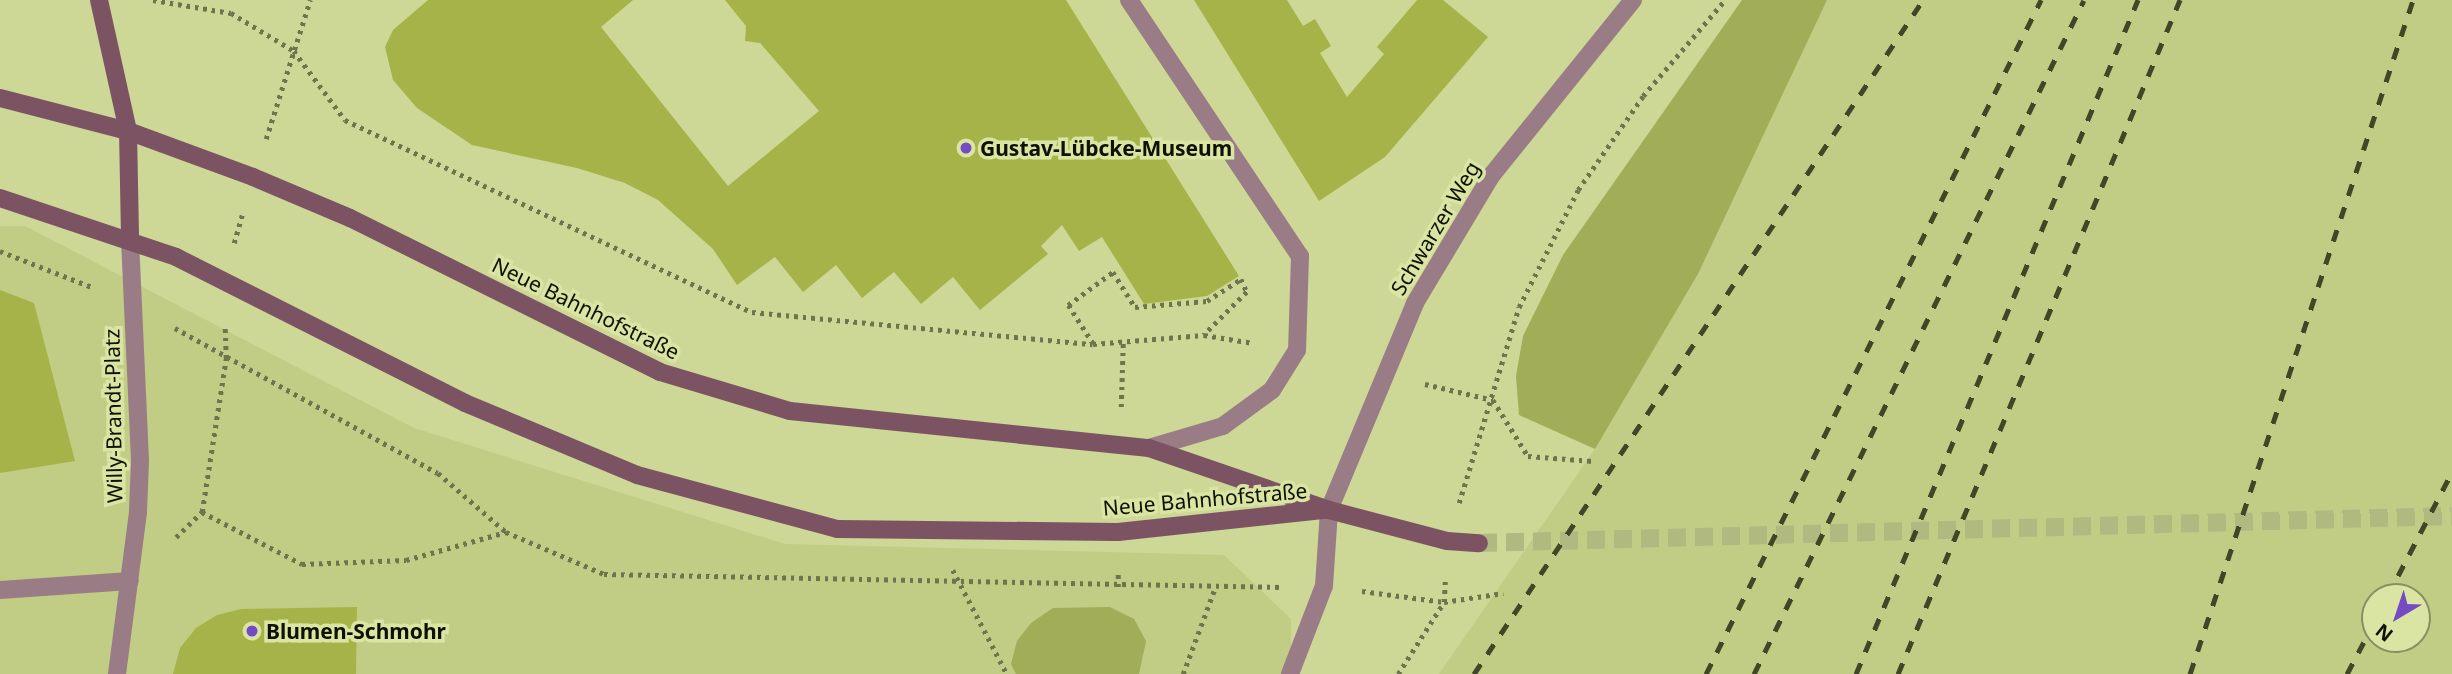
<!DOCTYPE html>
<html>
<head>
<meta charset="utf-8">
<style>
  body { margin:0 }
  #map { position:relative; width:2452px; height:674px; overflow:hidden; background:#cdd796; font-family:"Noto Sans",sans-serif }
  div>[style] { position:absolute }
  .built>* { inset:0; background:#c1cc85 }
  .green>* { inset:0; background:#a1ad57 }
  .building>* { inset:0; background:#a6b349 }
  .secondary-tunnel>* { height:18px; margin-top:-9px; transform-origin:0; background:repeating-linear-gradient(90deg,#b0b980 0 18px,transparent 0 27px) }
  .path>* { height:4.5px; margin-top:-2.25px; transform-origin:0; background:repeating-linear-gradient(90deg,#6e744c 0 3.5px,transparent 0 8.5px) }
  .street>* { height:18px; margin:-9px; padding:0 9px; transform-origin:9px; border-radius:9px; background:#997c86 }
  .secondary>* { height:18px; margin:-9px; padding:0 9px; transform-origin:9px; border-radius:9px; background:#7c5363 }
  .rail>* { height:5px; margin-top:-2.5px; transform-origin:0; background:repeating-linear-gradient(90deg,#424628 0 12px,transparent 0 24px) }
  .dots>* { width:19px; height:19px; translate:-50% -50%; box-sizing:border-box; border:4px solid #dae4a3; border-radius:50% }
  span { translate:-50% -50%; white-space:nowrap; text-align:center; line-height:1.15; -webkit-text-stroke:7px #dae4a3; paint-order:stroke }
  .poi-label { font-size:21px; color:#0e1000; font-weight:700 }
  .left { translate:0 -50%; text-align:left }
  .street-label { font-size:21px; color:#0e1000 }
  .north { position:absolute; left:2361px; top:583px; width:70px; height:70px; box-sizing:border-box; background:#dae4a3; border:2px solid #888f62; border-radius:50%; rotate:219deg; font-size:19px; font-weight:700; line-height:28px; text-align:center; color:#0e1000 }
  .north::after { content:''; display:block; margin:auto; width:24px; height:32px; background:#754bc3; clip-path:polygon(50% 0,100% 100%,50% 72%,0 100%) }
</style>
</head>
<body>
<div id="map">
  <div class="built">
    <i style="clip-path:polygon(evenodd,1827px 0,2452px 0,2452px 674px,1439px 674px,1595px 449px,1698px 274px,1827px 0,2375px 597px,2417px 597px,2417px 639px,2375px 639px,2375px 597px)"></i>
    <i style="clip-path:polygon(0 226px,25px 226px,414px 428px,785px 544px,1224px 555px,1291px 619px,1291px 674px,0 674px)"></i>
  </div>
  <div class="green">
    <i style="clip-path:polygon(1742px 0,1827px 0,1698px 274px,1595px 449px,1519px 415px,1516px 376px,1523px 336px,1563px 255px)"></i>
    <i style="clip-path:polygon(1110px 607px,1134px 619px,1146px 641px,1139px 674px,1016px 674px,1011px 664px,1017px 641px,1031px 623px,1053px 608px)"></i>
  </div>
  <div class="building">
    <i style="clip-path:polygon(428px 0,633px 0,601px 27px,728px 186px,819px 111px,760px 43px,745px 41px,746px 26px,725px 0,1066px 0,1239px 276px,1207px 296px,1144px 304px,1102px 237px,1079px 251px,1062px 225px,1041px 246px,1048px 254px,980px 310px,953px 277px,921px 304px,894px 272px,862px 298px,836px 265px,803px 292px,775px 257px,737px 285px,713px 249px,658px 200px,625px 183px,577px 168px,472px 145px,417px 108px,393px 80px,385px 47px,393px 30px)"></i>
    <i style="clip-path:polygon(1194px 0,1287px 0,1303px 26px,1315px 19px,1331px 46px,1320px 53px,1347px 97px,1384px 54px,1377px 47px,1417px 0,1443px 0,1488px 37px,1385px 157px,1319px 201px)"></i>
    <i style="clip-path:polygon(0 290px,34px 303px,75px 461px,0 473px)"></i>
    <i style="clip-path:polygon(357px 607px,356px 674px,173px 674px,180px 648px,196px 628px,217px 615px,241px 609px)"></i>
  </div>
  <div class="secondary-tunnel">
    <i style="left:1479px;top:543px;width:973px;rotate:-1.59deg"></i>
  </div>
  <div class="path">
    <i style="left:153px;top:0;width:79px;rotate:9.5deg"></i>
    <i style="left:231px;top:13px;width:74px;rotate:31.1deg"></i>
    <i style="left:294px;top:51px;width:86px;rotate:53.5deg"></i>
    <i style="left:345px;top:120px;width:450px;rotate:25.3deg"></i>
    <i style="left:752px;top:312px;width:342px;rotate:5.4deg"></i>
    <i style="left:1093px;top:344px;width:111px;rotate:-4.6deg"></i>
    <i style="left:1204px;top:335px;width:50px;rotate:9.3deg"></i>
    <i style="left:266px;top:139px;width:146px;rotate:-72.4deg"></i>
    <i style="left:234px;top:243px;width:29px;rotate:-74deg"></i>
    <i style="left:0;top:251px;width:99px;rotate:21.4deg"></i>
    <i style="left:175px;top:328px;width:300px;rotate:28.9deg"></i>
    <i style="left:438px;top:473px;width:90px;rotate:40.9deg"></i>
    <i style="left:506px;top:532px;width:107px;rotate:23.2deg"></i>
    <i style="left:604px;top:574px;width:676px;rotate:1.1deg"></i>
    <i style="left:1093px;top:344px;width:46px;rotate:-122.7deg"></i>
    <i style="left:1068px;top:305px;width:56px;rotate:-36.3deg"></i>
    <i style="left:1113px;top:272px;width:41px;rotate:57.8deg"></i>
    <i style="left:1135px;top:307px;width:72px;rotate:-4.8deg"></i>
    <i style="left:1207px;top:301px;width:40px;rotate:-32.9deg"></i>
    <i style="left:1241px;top:279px;width:14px;rotate:65deg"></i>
    <i style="left:1247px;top:292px;width:61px;rotate:135deg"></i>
    <i style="left:1425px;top:384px;width:70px;rotate:13.2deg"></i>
    <i style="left:1493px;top:400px;width:66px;rotate:58deg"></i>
    <i style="left:1528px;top:456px;width:65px;rotate:4.4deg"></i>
    <i style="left:1121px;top:407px;width:65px;rotate:-88.2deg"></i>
    <i style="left:1459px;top:503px;width:205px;rotate:-73deg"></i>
    <i style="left:1519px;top:307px;width:131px;rotate:-63.2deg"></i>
    <i style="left:1578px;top:190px;width:114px;rotate:-55.3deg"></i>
    <i style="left:1643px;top:96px;width:126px;rotate:-49.5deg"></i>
    <i style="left:202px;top:512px;width:113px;rotate:27.5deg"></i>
    <i style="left:302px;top:564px;width:104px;rotate:-2.2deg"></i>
    <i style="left:406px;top:560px;width:104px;rotate:-15.6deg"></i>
    <i style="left:176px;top:537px;width:36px;rotate:-44deg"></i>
    <i style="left:202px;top:512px;width:156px;rotate:-81.1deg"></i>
    <i style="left:226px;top:358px;width:31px;rotate:-92deg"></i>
    <i style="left:953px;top:570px;width:117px;rotate:62.6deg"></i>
    <i style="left:1118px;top:587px;width:17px;rotate:-90deg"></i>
    <i style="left:1362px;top:591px;width:83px;rotate:7.6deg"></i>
    <i style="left:1444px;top:602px;width:60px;rotate:-8.7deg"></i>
    <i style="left:1183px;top:674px;width:92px;rotate:-69.6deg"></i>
    <i style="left:1398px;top:674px;width:85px;rotate:-57.4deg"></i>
    <i style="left:1444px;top:602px;width:22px;rotate:-87deg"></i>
  </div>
  <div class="street">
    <i style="left:1129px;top:0;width:308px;rotate:56.3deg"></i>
    <i style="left:1300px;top:256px;width:94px;rotate:91.8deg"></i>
    <i style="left:1297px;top:350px;width:47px;rotate:122deg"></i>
    <i style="left:1272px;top:390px;width:61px;rotate:143.7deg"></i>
    <i style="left:1223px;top:426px;width:77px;rotate:163.4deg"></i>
    <i style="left:0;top:590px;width:130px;rotate:-4deg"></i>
    <i style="left:117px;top:674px;width:163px;rotate:-82.6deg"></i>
    <i style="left:138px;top:512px;width:52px;rotate:-87.8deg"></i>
    <i style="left:140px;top:460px;width:221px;rotate:-92.6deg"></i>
    <i style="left:1290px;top:674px;width:94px;rotate:-68.9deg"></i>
    <i style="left:1324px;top:586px;width:76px;rotate:-86.2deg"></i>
    <i style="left:1329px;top:510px;width:224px;rotate:-67.4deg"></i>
    <i style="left:1415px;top:303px;width:148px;rotate:-59.1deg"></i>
    <i style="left:1491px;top:176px;width:226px;rotate:-51.1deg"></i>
  </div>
  <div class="secondary">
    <i style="left:99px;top:0;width:134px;rotate:77.5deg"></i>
    <i style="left:128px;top:131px;width:108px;rotate:88.9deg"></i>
    <i style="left:0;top:98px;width:132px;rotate:14.5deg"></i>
    <i style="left:128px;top:131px;width:133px;rotate:20.2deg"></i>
    <i style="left:253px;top:177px;width:105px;rotate:22.9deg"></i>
    <i style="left:350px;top:218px;width:346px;rotate:26.4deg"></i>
    <i style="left:660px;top:372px;width:136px;rotate:16.7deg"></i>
    <i style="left:790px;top:411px;width:361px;rotate:5.9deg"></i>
    <i style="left:1149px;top:448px;width:190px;rotate:19deg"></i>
    <i style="left:1329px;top:510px;width:122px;rotate:14.7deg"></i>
    <i style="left:1447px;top:541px;width:32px;rotate:4deg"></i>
    <i style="left:0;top:198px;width:186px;rotate:18.5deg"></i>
    <i style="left:176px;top:257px;width:324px;rotate:26.8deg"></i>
    <i style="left:465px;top:403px;width:186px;rotate:22.7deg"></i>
    <i style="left:637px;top:475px;width:207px;rotate:15.1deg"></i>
    <i style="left:837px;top:529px;width:281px;rotate:0.6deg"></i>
    <i style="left:1118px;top:532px;width:208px;rotate:-6.1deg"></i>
  </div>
  <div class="rail">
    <i style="left:2387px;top:597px;width:141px;rotate:-62.5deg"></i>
    <i style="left:1474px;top:674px;width:810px;rotate:-56.33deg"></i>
    <i style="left:1706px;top:674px;width:753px;rotate:-63.57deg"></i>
    <i style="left:1754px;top:674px;width:750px;rotate:-63.91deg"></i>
    <i style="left:1856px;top:674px;width:731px;rotate:-67.3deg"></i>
    <i style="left:1898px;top:674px;width:731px;rotate:-67.3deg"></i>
    <i style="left:2190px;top:674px;width:710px;rotate:-71.69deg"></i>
    <i style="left:2347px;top:674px;width:60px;rotate:-62.2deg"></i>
  </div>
  <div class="dots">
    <i style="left:966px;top:148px;background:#754bc3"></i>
    <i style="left:252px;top:631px;background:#754bc3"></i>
  </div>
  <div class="poi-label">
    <span class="left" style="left:980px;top:148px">Gustav-Lübcke-Museum</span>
    <span class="left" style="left:266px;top:631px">Blumen-Schmohr</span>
  </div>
  <div class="street-label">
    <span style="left:1435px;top:228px;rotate:-59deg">Schwarzer Weg</span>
    <span style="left:586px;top:308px;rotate:26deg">Neue Bahnhofstraße</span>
    <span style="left:113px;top:416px;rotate:-91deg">Willy-Brandt-Platz</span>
    <span style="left:1205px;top:499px;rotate:-5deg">Neue Bahnhofstraße</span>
  </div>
  <div class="north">N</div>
</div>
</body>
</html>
